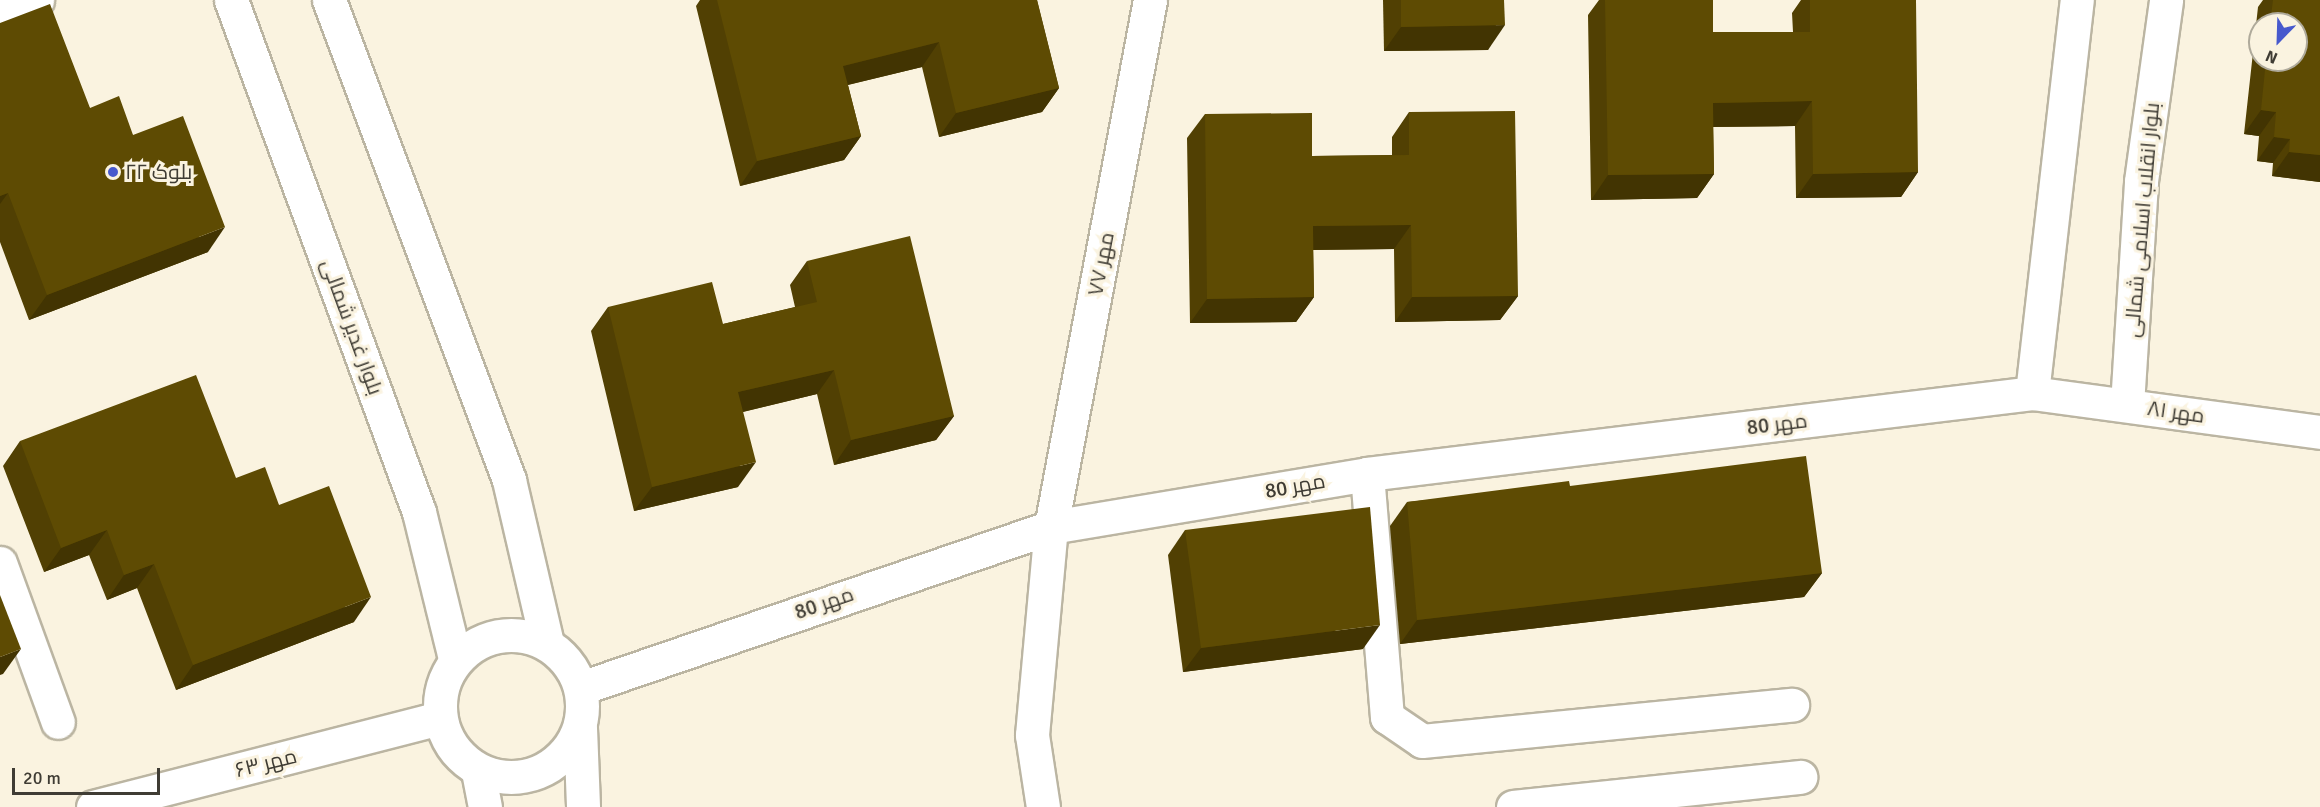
<!DOCTYPE html>
<html>
<head>
<meta charset="utf-8">
<style>
  body { margin:0 }
  #map { position:relative; width:2320px; height:807px; overflow:hidden; background:#faf3e0; font-family:Signika,Cairo,sans-serif }
  div>[style] { position:absolute }
  .roads { filter:drop-shadow(2px 0 #bbb5a2) drop-shadow(-2px 0 #bbb5a2) drop-shadow(0 2px #bbb5a2) drop-shadow(0 -2px #bbb5a2) }
  .minor>* { height:33px; margin:-16.5px; padding:0 16.5px; transform-origin:16.5px; border-radius:16.5px; background:#fff }
  .minor>.ring { margin:-16.5px; padding:0; box-sizing:content-box; background:none; border:33px solid #fff; border-radius:50% }
  .major>* { height:33px; margin:-16.5px; padding:0 16.5px; transform-origin:16.5px; border-radius:16.5px; background:#fff }
  .wall>* { inset:0; background:#514003 }
  .shaded-wall>* { inset:0; background:#423402 }
  .building>* { inset:0; background:#5e4b03 }
  .dots>* { width:16px; height:16px; translate:-50% -50%; box-sizing:border-box; border:3px solid #faf3e0; border-radius:50% }
  span { translate:-50% -50%; white-space:nowrap; text-align:center; line-height:1.15; -webkit-text-stroke:6px #faf3e0; paint-order:stroke }
  .poi-label { font-size:21px; color:#3f3c34 }
  .left { translate:0 -50%; text-align:left }
  .street-label { font-size:21px; color:#3f3c34 }
  .north { position:absolute; left:2248px; top:12px; width:60px; height:60px; box-sizing:border-box; background:#faf3e0; border:2px solid #afaa9b; border-radius:50%; rotate:203deg; font-size:16px; font-weight:700; line-height:24px; text-align:center; color:#3f3c34 }
  .north::after { content:''; display:block; margin:auto; width:21px; height:27px; background:#4759cd; clip-path:polygon(50% 0,100% 100%,50% 72%,0 100%) }
  .scale { position:absolute; left:12px; top:768px; width:148px; height:27px; box-sizing:border-box; border:3px solid #3f3c34; border-top:0; padding-left:8px; font-size:18px; line-height:21px; white-space:nowrap; color:#3f3c34; -webkit-text-stroke:4px #faf3e0; paint-order:stroke }
</style>
</head>
<body>
<div id="map">
  <div class="roads">
    <div class="minor">
      <i style="left:0;top:15px;width:40px;rotate:-22deg"></i>
      <i style="left:1367px;top:474px;width:244px;rotate:85.3deg"></i>
      <i style="left:1387px;top:717px;width:42px;rotate:34.4deg"></i>
      <i style="left:1422px;top:741px;width:372px;rotate:-5.6deg"></i>
      <i style="left:0;top:563px;width:169px;rotate:70deg"></i>
      <i class="ring" style="left:440px;top:635px;width:109px;height:109px"></i>
      <i style="left:581px;top:688px;width:497px;rotate:-18.9deg"></i>
      <i style="left:1051px;top:527px;width:320px;rotate:-9.5deg"></i>
      <i style="left:1367px;top:474px;width:670px;rotate:-6.94deg"></i>
      <i style="left:2032px;top:393px;width:291px;rotate:7.7deg"></i>
      <i style="left:93px;top:807px;width:357px;rotate:-14.4deg"></i>
      <i style="left:1043px;top:807px;width:73px;rotate:-98.7deg"></i>
      <i style="left:1032px;top:735px;width:209px;rotate:-84.8deg"></i>
      <i style="left:1051px;top:527px;width:536px;rotate:-79.36deg"></i>
      <i style="left:1513px;top:807px;width:289px;rotate:-6deg"></i>
    </div>
    <div class="major">
      <i style="left:231px;top:0;width:545px;rotate:69.84deg"></i>
      <i style="left:419px;top:512px;width:151px;rotate:76.2deg"></i>
      <i style="left:329px;top:0;width:513px;rotate:69.44deg"></i>
      <i style="left:509px;top:480px;width:167px;rotate:76.9deg"></i>
      <i style="left:2032px;top:393px;width:396px;rotate:-83.5deg"></i>
      <i style="left:2127px;top:405px;width:224px;rotate:-86.4deg"></i>
      <i style="left:2141px;top:181px;width:183px;rotate:-82.1deg"></i>
      <i style="left:580px;top:728px;width:79px;rotate:87.8deg"></i>
      <i style="left:478px;top:771px;width:37px;rotate:79deg"></i>
    </div>
  </div>
  <div class="wall">
    <i style="clip-path:polygon(700px 0,1037px 0,1059px 88px,1042px 112px,939px 137px,922px 67px,848px 85px,861px 136px,844px 160px,740px 186px,696px 6px)"></i>
    <i style="clip-path:polygon(1383px 0,1504px 0,1488px 50px,1384px 51px)"></i>
    <i style="clip-path:polygon(1599px 0,1605px 0,1713px 32px,1793px 32px,1792px 13px,1801px 0,1810px 0,1918px 172px,1901px 197px,1796px 198px,1795px 126px,1713px 127px,1714px 174px,1697px 198px,1591px 200px,1588px 15px)"></i>
    <i style="clip-path:polygon(evenodd,2263px 0,2320px 0,2320px 182px,2272px 176px,2273px 163px,2257px 161px,2259px 136px,2244px 134px,2258px 7px,2263px 0,2260px 24px,2296px 24px,2296px 60px,2260px 60px,2260px 24px)"></i>
    <i style="clip-path:polygon(0 23px,90px 108px,133px 135px,208px 252px,29px 320px,0 242px)"></i>
    <i style="clip-path:polygon(1409px 112px,1518px 296px,1500px 320px,1395px 322px,1394px 249px,1313px 250px,1314px 297px,1296px 322px,1190px 323px,1187px 138px,1205px 114px,1312px 156px,1392px 155px,1392px 137px)"></i>
    <i style="clip-path:polygon(807px 261px,954px 416px,936px 440px,834px 465px,817px 394px,743px 412px,738px 487px,634px 511px,591px 331px,608px 307px,723px 324px,795px 307px,790px 285px)"></i>
    <i style="clip-path:polygon(20px 441px,236px 478px,279px 505px,354px 622px,176px 690px,137px 588px,107px 600px,89px 555px,44px 572px,3px 466px)"></i>
    <i style="clip-path:polygon(1570px 486px,1822px 573px,1804px 597px,1400px 644px,1390px 526px,1407px 502px)"></i>
    <i style="clip-path:polygon(1185px 530px,1363px 649px,1183px 672px,1168px 555px)"></i>
  </div>
  <div class="shaded-wall">
    <i style="clip-path:polygon(1505px 25px,1488px 50px,1384px 51px,1401px 27px)"></i>
    <i style="clip-path:polygon(939px 42px,922px 67px,826px 90px,843px 66px)"></i>
    <i style="clip-path:polygon(1059px 88px,1042px 112px,939px 137px,956px 113px)"></i>
    <i style="clip-path:polygon(1812px 101px,1795px 126px,1696px 127px,1713px 103px)"></i>
    <i style="clip-path:polygon(2261px 110px,2276px 112px,2259px 136px,2244px 134px)"></i>
    <i style="clip-path:polygon(861px 136px,844px 160px,740px 186px,757px 161px)"></i>
    <i style="clip-path:polygon(2274px 137px,2290px 139px,2273px 163px,2257px 161px)"></i>
    <i style="clip-path:polygon(2289px 152px,2320px 155px,2320px 182px,2272px 176px)"></i>
    <i style="clip-path:polygon(1918px 172px,1901px 197px,1796px 198px,1813px 174px)"></i>
    <i style="clip-path:polygon(1714px 174px,1697px 198px,1591px 200px,1608px 175px)"></i>
    <i style="clip-path:polygon(8px 193px,0 204px,0 196px)"></i>
    <i style="clip-path:polygon(1411px 225px,1394px 249px,1295px 250px,1313px 226px)"></i>
    <i style="clip-path:polygon(225px 227px,208px 252px,29px 320px,47px 295px)"></i>
    <i style="clip-path:polygon(1518px 296px,1500px 320px,1395px 322px,1412px 297px)"></i>
    <i style="clip-path:polygon(1314px 297px,1296px 322px,1190px 323px,1207px 299px)"></i>
    <i style="clip-path:polygon(834px 370px,817px 394px,721px 417px,738px 392px)"></i>
    <i style="clip-path:polygon(954px 416px,936px 440px,834px 465px,851px 440px)"></i>
    <i style="clip-path:polygon(756px 462px,738px 487px,634px 511px,652px 487px)"></i>
    <i style="clip-path:polygon(107px 530px,89px 555px,44px 572px,61px 548px)"></i>
    <i style="clip-path:polygon(154px 564px,137px 588px,107px 600px,124px 575px)"></i>
    <i style="clip-path:polygon(1822px 573px,1804px 597px,1400px 644px,1417px 620px)"></i>
    <i style="clip-path:polygon(371px 597px,354px 622px,176px 690px,193px 665px)"></i>
    <i style="clip-path:polygon(1380px 625px,1363px 649px,1183px 672px,1201px 648px)"></i>
    <i style="clip-path:polygon(21px 649px,3px 674px,0 675px,0 657px)"></i>
  </div>
  <div class="building">
    <i style="clip-path:polygon(717px 0,1037px 0,1059px 88px,956px 113px,939px 42px,843px 66px,861px 136px,757px 161px)"></i>
    <i style="clip-path:polygon(1401px 0,1504px 0,1505px 25px,1401px 27px)"></i>
    <i style="clip-path:polygon(1605px 0,1713px 0,1713px 32px,1810px 32px,1810px 0,1916px 0,1918px 172px,1813px 174px,1812px 101px,1713px 103px,1714px 174px,1608px 175px)"></i>
    <i style="clip-path:polygon(2273px 0,2320px 0,2320px 155px,2289px 152px,2290px 139px,2274px 137px,2276px 112px,2261px 110px,2266px 60px,2296px 60px,2296px 24px,2270px 24px)"></i>
    <i style="clip-path:polygon(50px 4px,90px 108px,119px 96px,133px 135px,183px 116px,225px 227px,47px 295px,8px 193px,0 196px,0 23px)"></i>
    <i style="clip-path:polygon(1515px 111px,1518px 296px,1412px 297px,1411px 225px,1313px 226px,1314px 297px,1207px 299px,1205px 114px,1312px 113px,1312px 156px,1409px 155px,1409px 112px)"></i>
    <i style="clip-path:polygon(910px 236px,954px 416px,851px 440px,834px 370px,738px 392px,756px 462px,652px 487px,608px 307px,712px 282px,723px 324px,817px 302px,807px 261px)"></i>
    <i style="clip-path:polygon(196px 375px,236px 478px,265px 467px,279px 505px,329px 486px,371px 597px,193px 665px,154px 564px,124px 575px,107px 530px,61px 548px,20px 441px)"></i>
    <i style="clip-path:polygon(1806px 456px,1822px 573px,1417px 620px,1407px 502px,1569px 481px,1570px 486px)"></i>
    <i style="clip-path:polygon(1370px 507px,1380px 625px,1201px 648px,1185px 530px)"></i>
    <i style="clip-path:polygon(0 595px,21px 649px,0 657px)"></i>
  </div>
  <div class="dots">
    <i style="left:113px;top:172px;background:#4759cd"></i>
  </div>
  <div class="poi-label">
    <span class="left" style="left:125px;top:172px">بلوک ۲۲</span>
  </div>
  <div class="street-label">
    <span style="left:2142px;top:220px;rotate:-85deg">بلوار انقلاب اسلامی شمالی</span>
    <span style="left:1101px;top:264px;rotate:-79deg">مهر ۷۷</span>
    <span style="left:352px;top:327px;rotate:70deg">بلوار غدیر شمالی</span>
    <span style="left:2176px;top:412px;rotate:8deg">مهر ۸۱</span>
    <span style="left:1777px;top:424px;rotate:-7deg">مهر 80</span>
    <span style="left:1295px;top:486px;rotate:-10deg">مهر 80</span>
    <span style="left:824px;top:603px;rotate:-19deg">مهر 80</span>
    <span style="left:266px;top:763px;rotate:-14deg">مهر ۶۳</span>
  </div>
  <div class="north">N</div>
  <div class="scale">20 m</div>
</div>
</body>
</html>
